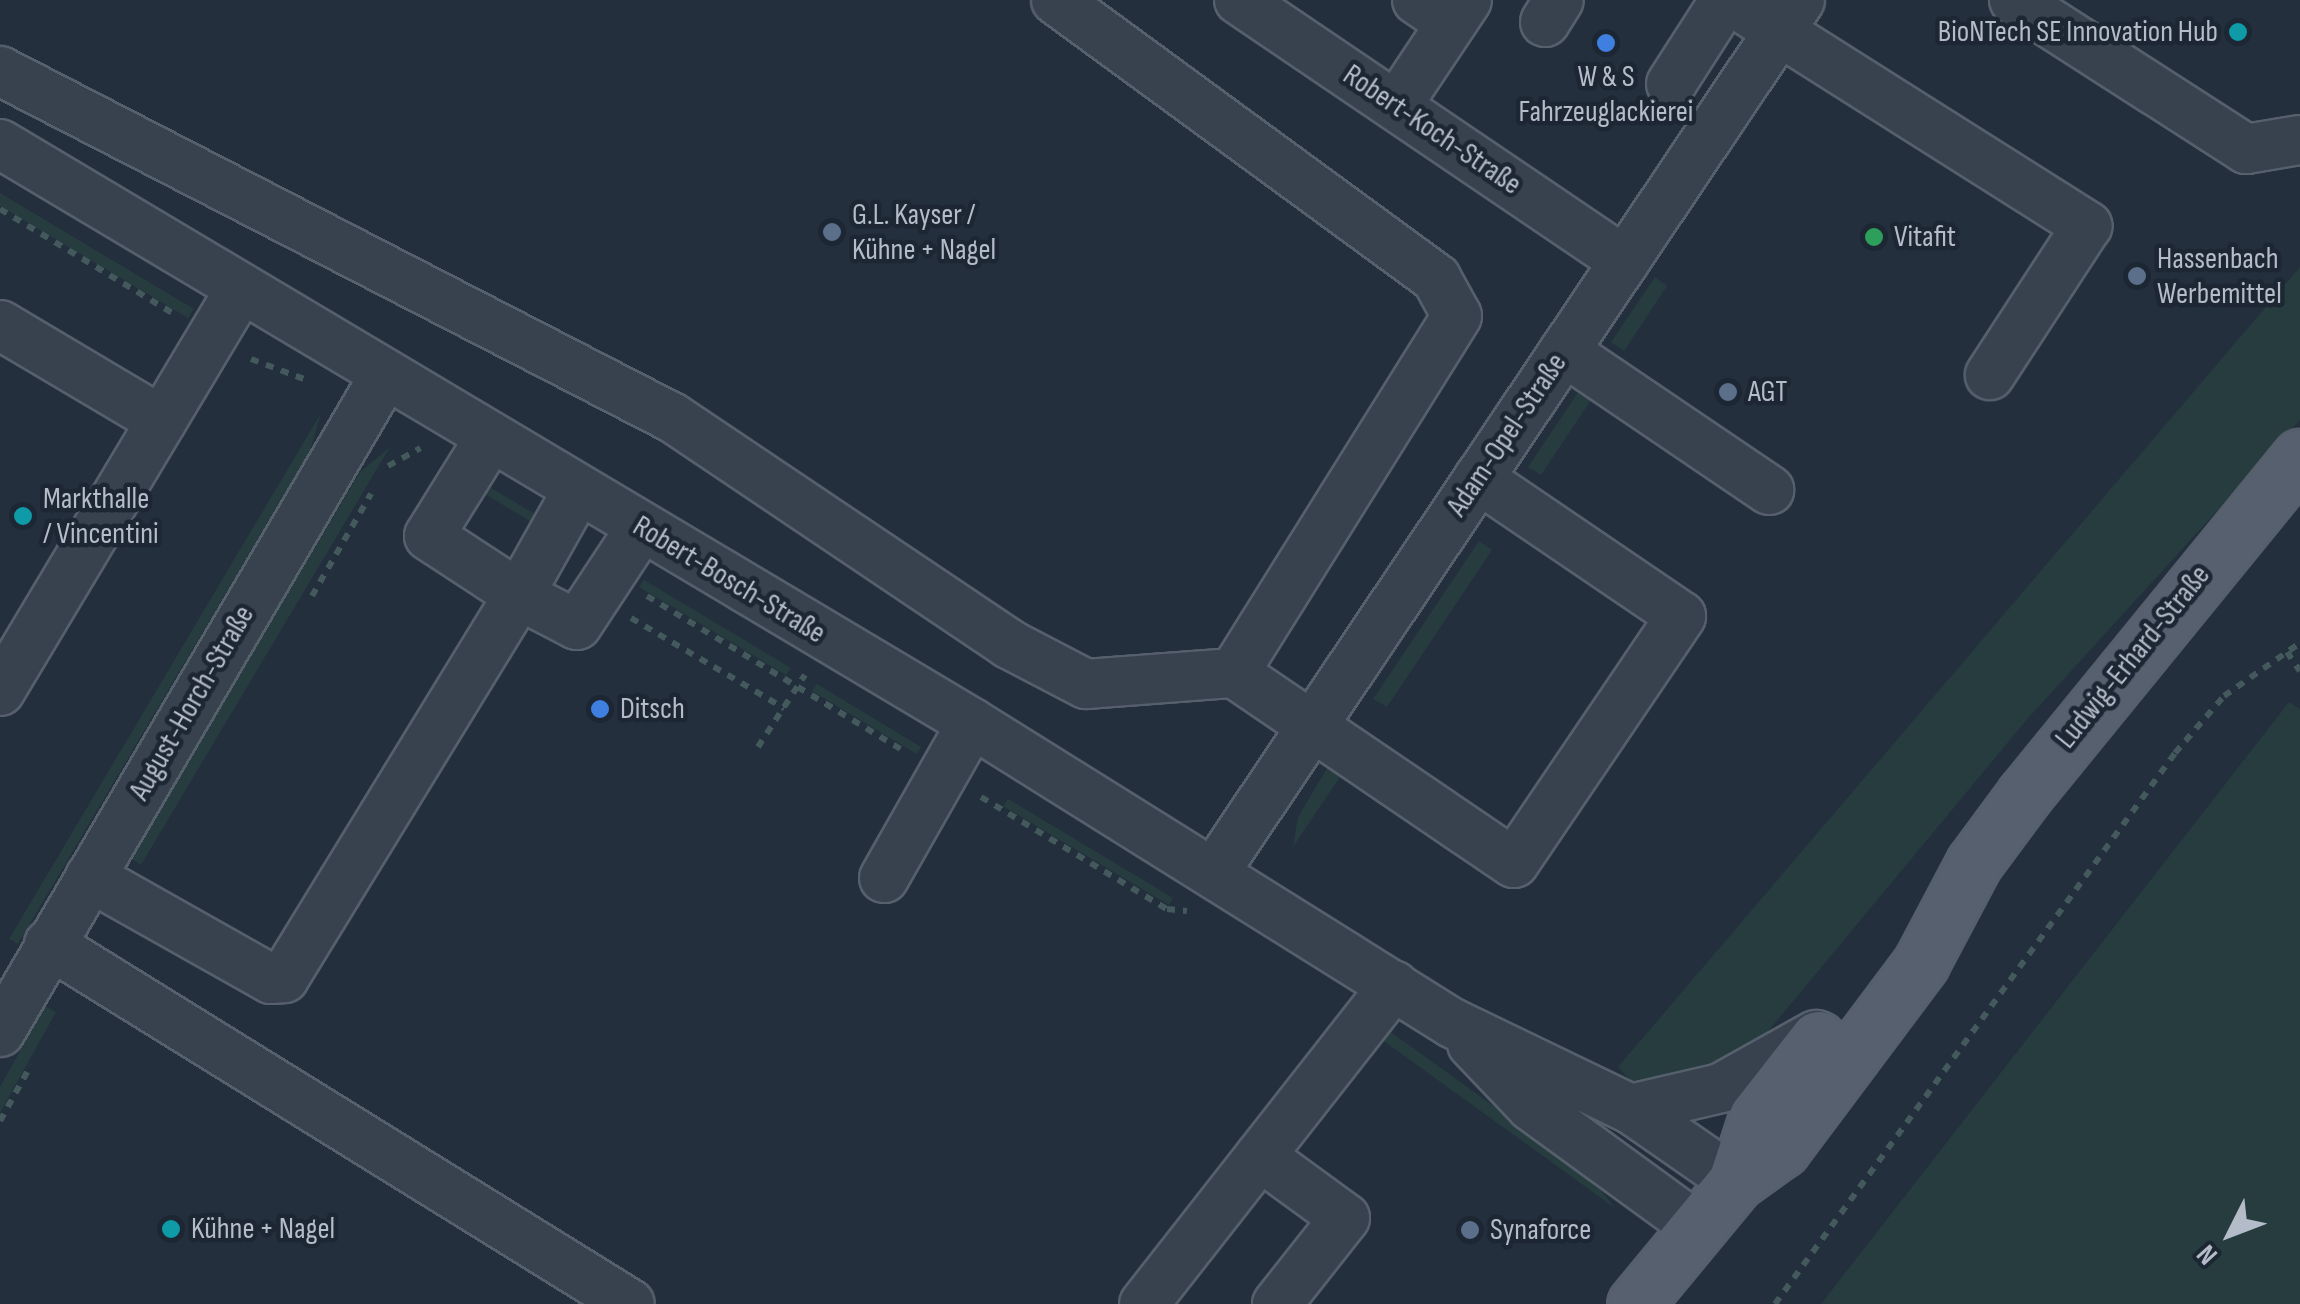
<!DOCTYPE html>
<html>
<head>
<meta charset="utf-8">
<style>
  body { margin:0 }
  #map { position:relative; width:2300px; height:1304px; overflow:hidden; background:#242f3e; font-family:"Sofia Sans Condensed",sans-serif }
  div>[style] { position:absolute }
  .green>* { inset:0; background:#263c3f }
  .path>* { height:6px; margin-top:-3px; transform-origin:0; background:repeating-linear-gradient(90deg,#44595c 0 8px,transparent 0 16px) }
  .roads { filter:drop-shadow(2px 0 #565f6c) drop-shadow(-2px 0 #565f6c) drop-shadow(0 2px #565f6c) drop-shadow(0 -2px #565f6c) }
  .minor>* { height:48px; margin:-24px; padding:0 24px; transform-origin:24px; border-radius:24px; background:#38414e }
  .major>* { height:55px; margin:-27.5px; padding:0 27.5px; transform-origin:27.5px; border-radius:27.5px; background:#56606e }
  .dots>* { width:28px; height:28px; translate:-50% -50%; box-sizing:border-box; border:5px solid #1d2633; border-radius:50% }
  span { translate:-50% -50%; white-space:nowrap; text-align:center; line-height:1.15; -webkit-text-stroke:9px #1d2633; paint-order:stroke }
  .poi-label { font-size:30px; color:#b4bcc9 }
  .right { translate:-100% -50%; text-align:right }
  .left { translate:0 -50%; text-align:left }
  .street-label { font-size:30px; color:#b4bcc9 }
  .north { position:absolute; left:2180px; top:1184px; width:100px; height:100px; -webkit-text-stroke:8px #1d2633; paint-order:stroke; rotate:228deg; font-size:28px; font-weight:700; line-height:40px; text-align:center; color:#b4bcc9 }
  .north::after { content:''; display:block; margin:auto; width:35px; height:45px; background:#b4bcc9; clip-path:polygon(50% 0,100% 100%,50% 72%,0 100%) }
</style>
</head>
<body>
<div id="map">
  <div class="green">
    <i style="clip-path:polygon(0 193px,194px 309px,188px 318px,0 206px)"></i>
    <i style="clip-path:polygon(2300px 267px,2300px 420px,2029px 717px,1755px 1047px,1716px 1073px,1633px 1083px,1618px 1067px)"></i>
    <i style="clip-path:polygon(1655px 277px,1667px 286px,1624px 351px,1611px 342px)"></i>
    <i style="clip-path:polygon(1585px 382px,1597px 391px,1541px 475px,1528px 467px)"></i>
    <i style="clip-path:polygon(321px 413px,310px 451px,18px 944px,9px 939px)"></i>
    <i style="clip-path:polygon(390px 447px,141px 865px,130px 858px,360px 472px)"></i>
    <i style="clip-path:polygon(479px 481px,547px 521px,543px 529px,475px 488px)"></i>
    <i style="clip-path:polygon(1479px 541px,1492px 550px,1387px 707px,1373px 699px)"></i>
    <i style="clip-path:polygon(644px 580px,791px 668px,786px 675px,639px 587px)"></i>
    <i style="clip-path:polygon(817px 684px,921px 747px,917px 754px,812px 691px)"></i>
    <i style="clip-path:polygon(2289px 702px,2300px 709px,2300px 1304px,1821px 1304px)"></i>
    <i style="clip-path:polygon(1327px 768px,1340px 777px,1293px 847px,1298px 817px)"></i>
    <i style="clip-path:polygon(1008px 799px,1173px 898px,1169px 905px,1003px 806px)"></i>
    <i style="clip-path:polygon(45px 1006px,56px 1012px,0 1113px,0 1087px)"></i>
    <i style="clip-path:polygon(1388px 1030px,1588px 1174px,1615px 1208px,1381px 1039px)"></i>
  </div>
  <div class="path">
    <i style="left:0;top:209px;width:205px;rotate:31.1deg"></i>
    <i style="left:251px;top:359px;width:57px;rotate:20.7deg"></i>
    <i style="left:388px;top:466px;width:37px;rotate:-29deg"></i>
    <i style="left:312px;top:596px;width:118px;rotate:-60deg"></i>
    <i style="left:647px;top:596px;width:302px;rotate:31.1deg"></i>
    <i style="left:631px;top:618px;width:178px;rotate:30.5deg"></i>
    <i style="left:2287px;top:652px;width:23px;rotate:56deg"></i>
    <i style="left:758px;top:747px;width:86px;rotate:-56.9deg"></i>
    <i style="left:981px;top:797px;width:217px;rotate:31.1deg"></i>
    <i style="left:1167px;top:909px;width:20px;rotate:6deg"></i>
    <i style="left:0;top:1121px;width:64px;rotate:-61deg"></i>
    <i style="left:1775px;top:1304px;width:681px;rotate:-54.02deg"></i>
    <i style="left:2175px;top:753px;width:75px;rotate:-49.3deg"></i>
    <i style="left:2224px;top:696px;width:93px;rotate:-34.9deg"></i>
  </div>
  <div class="roads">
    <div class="minor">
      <i style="left:1056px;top:0;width:471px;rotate:36.2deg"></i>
      <i style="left:1436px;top:278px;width:43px;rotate:61.1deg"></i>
      <i style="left:1457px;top:316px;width:421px;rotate:122deg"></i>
      <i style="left:1239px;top:0;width:466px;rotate:34.1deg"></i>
      <i style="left:1417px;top:0;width:41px;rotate:34.1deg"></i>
      <i style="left:1730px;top:0;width:423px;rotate:32.3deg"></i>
      <i style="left:2087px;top:226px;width:178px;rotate:123.1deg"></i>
      <i style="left:2014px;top:0;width:276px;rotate:32.7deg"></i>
      <i style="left:2246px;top:149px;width:55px;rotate:-9.5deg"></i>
      <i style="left:1545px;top:22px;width:26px;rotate:-58deg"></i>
      <i style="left:0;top:71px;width:757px;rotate:27.28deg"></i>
      <i style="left:673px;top:418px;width:405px;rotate:33.9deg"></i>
      <i style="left:1009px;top:644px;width:87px;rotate:27.5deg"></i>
      <i style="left:1086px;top:684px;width:148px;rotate:-4.3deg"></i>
      <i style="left:1234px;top:673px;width:338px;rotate:34.2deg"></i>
      <i style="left:1514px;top:863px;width:298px;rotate:-55.9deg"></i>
      <i style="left:1681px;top:616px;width:245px;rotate:-145.8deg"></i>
      <i style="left:1671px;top:84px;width:100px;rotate:-57.3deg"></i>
      <i style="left:1397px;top:105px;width:126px;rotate:-56.3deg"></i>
      <i style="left:0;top:144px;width:1131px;rotate:30.78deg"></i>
      <i style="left:972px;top:723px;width:566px;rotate:32.01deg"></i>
      <i style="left:1452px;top:1023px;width:199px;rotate:25.7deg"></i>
      <i style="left:1631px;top:1109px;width:128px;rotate:34.8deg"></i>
      <i style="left:0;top:325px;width:188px;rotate:30.7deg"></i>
      <i style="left:1564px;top:351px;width:248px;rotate:34.1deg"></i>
      <i style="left:490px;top:438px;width:115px;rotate:121.9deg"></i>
      <i style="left:429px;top:536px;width:108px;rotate:33.2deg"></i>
      <i style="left:519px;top:595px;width:120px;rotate:-60.7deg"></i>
      <i style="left:0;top:691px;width:469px;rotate:-59.1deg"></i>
      <i style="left:1215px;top:871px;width:1049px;rotate:-56.11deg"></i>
      <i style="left:90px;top:877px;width:208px;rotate:29.4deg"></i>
      <i style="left:271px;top:979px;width:13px;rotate:-4deg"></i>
      <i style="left:284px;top:978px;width:449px;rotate:-58.5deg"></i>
      <i style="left:519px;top:595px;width:65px;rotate:27.3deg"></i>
      <i style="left:577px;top:625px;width:116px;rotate:-56.6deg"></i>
      <i style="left:884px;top:878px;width:178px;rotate:-60.4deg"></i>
      <i style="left:49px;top:944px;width:683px;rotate:31.78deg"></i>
      <i style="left:0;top:1032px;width:761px;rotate:-59.63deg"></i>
      <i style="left:1472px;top:1044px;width:86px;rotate:46.4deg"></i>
      <i style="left:1531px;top:1106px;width:207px;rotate:36.1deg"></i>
      <i style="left:1631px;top:1109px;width:92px;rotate:-13.1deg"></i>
      <i style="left:1721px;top:1088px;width:109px;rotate:-29.2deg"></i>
      <i style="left:1260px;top:1156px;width:105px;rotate:36.1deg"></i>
      <i style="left:1345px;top:1218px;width:110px;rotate:128.3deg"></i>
      <i style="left:1144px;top:1304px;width:405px;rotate:-51.9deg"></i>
    </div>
    <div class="major">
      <i style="left:1736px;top:1182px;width:68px;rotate:-72.1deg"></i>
      <i style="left:1757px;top:1117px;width:99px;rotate:-52deg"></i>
      <i style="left:1635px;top:1304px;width:158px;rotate:-50.4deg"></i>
      <i style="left:1736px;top:1182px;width:57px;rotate:-35.7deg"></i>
      <i style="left:1782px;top:1149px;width:232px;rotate:-53.2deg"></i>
      <i style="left:1921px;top:963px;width:113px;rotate:-62.1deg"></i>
      <i style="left:1974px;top:863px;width:86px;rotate:-53.5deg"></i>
      <i style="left:2025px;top:794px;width:435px;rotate:-50.8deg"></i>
    </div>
  </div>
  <div class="dots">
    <i style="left:2238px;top:32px;background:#0f9aa8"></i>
    <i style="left:1606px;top:43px;background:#3f7fe0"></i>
    <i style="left:832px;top:232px;background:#5c6f8a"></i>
    <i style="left:1874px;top:237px;background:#2e9e5b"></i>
    <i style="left:2137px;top:276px;background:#5c6f8a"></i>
    <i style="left:1728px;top:392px;background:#5c6f8a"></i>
    <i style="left:23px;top:516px;background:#0f9aa8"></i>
    <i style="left:600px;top:709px;background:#3f7fe0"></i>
    <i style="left:171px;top:1229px;background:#0f9aa8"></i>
    <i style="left:1470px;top:1230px;background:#5c6f8a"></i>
  </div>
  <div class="poi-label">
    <span class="right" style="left:2218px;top:32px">BioNTech SE Innovation Hub</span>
    <span style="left:1606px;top:94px">W &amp; S<br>Fahrzeuglackierei</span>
    <span class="left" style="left:852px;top:232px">G.L. Kayser /<br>Kühne + Nagel</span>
    <span class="left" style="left:1894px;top:237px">Vitafit</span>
    <span class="left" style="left:2157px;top:276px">Hassenbach<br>Werbemittel</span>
    <span class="left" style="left:1748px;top:392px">AGT</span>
    <span class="left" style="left:43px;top:516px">Markthalle<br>/ Vincentini</span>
    <span class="left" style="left:620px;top:709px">Ditsch</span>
    <span class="left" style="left:191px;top:1229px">Kühne + Nagel</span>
    <span class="left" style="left:1490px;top:1230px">Synaforce</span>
  </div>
  <div class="street-label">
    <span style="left:1432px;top:130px;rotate:34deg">Robert-Koch-Straße</span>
    <span style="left:1507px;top:435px;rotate:-56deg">Adam-Opel-Straße</span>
    <span style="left:729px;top:580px;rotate:31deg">Robert-Bosch-Straße</span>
    <span style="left:2133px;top:657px;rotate:-51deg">Ludwig-Erhard-Straße</span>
    <span style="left:192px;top:703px;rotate:-60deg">August-Horch-Straße</span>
  </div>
  <div class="north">N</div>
</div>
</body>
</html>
